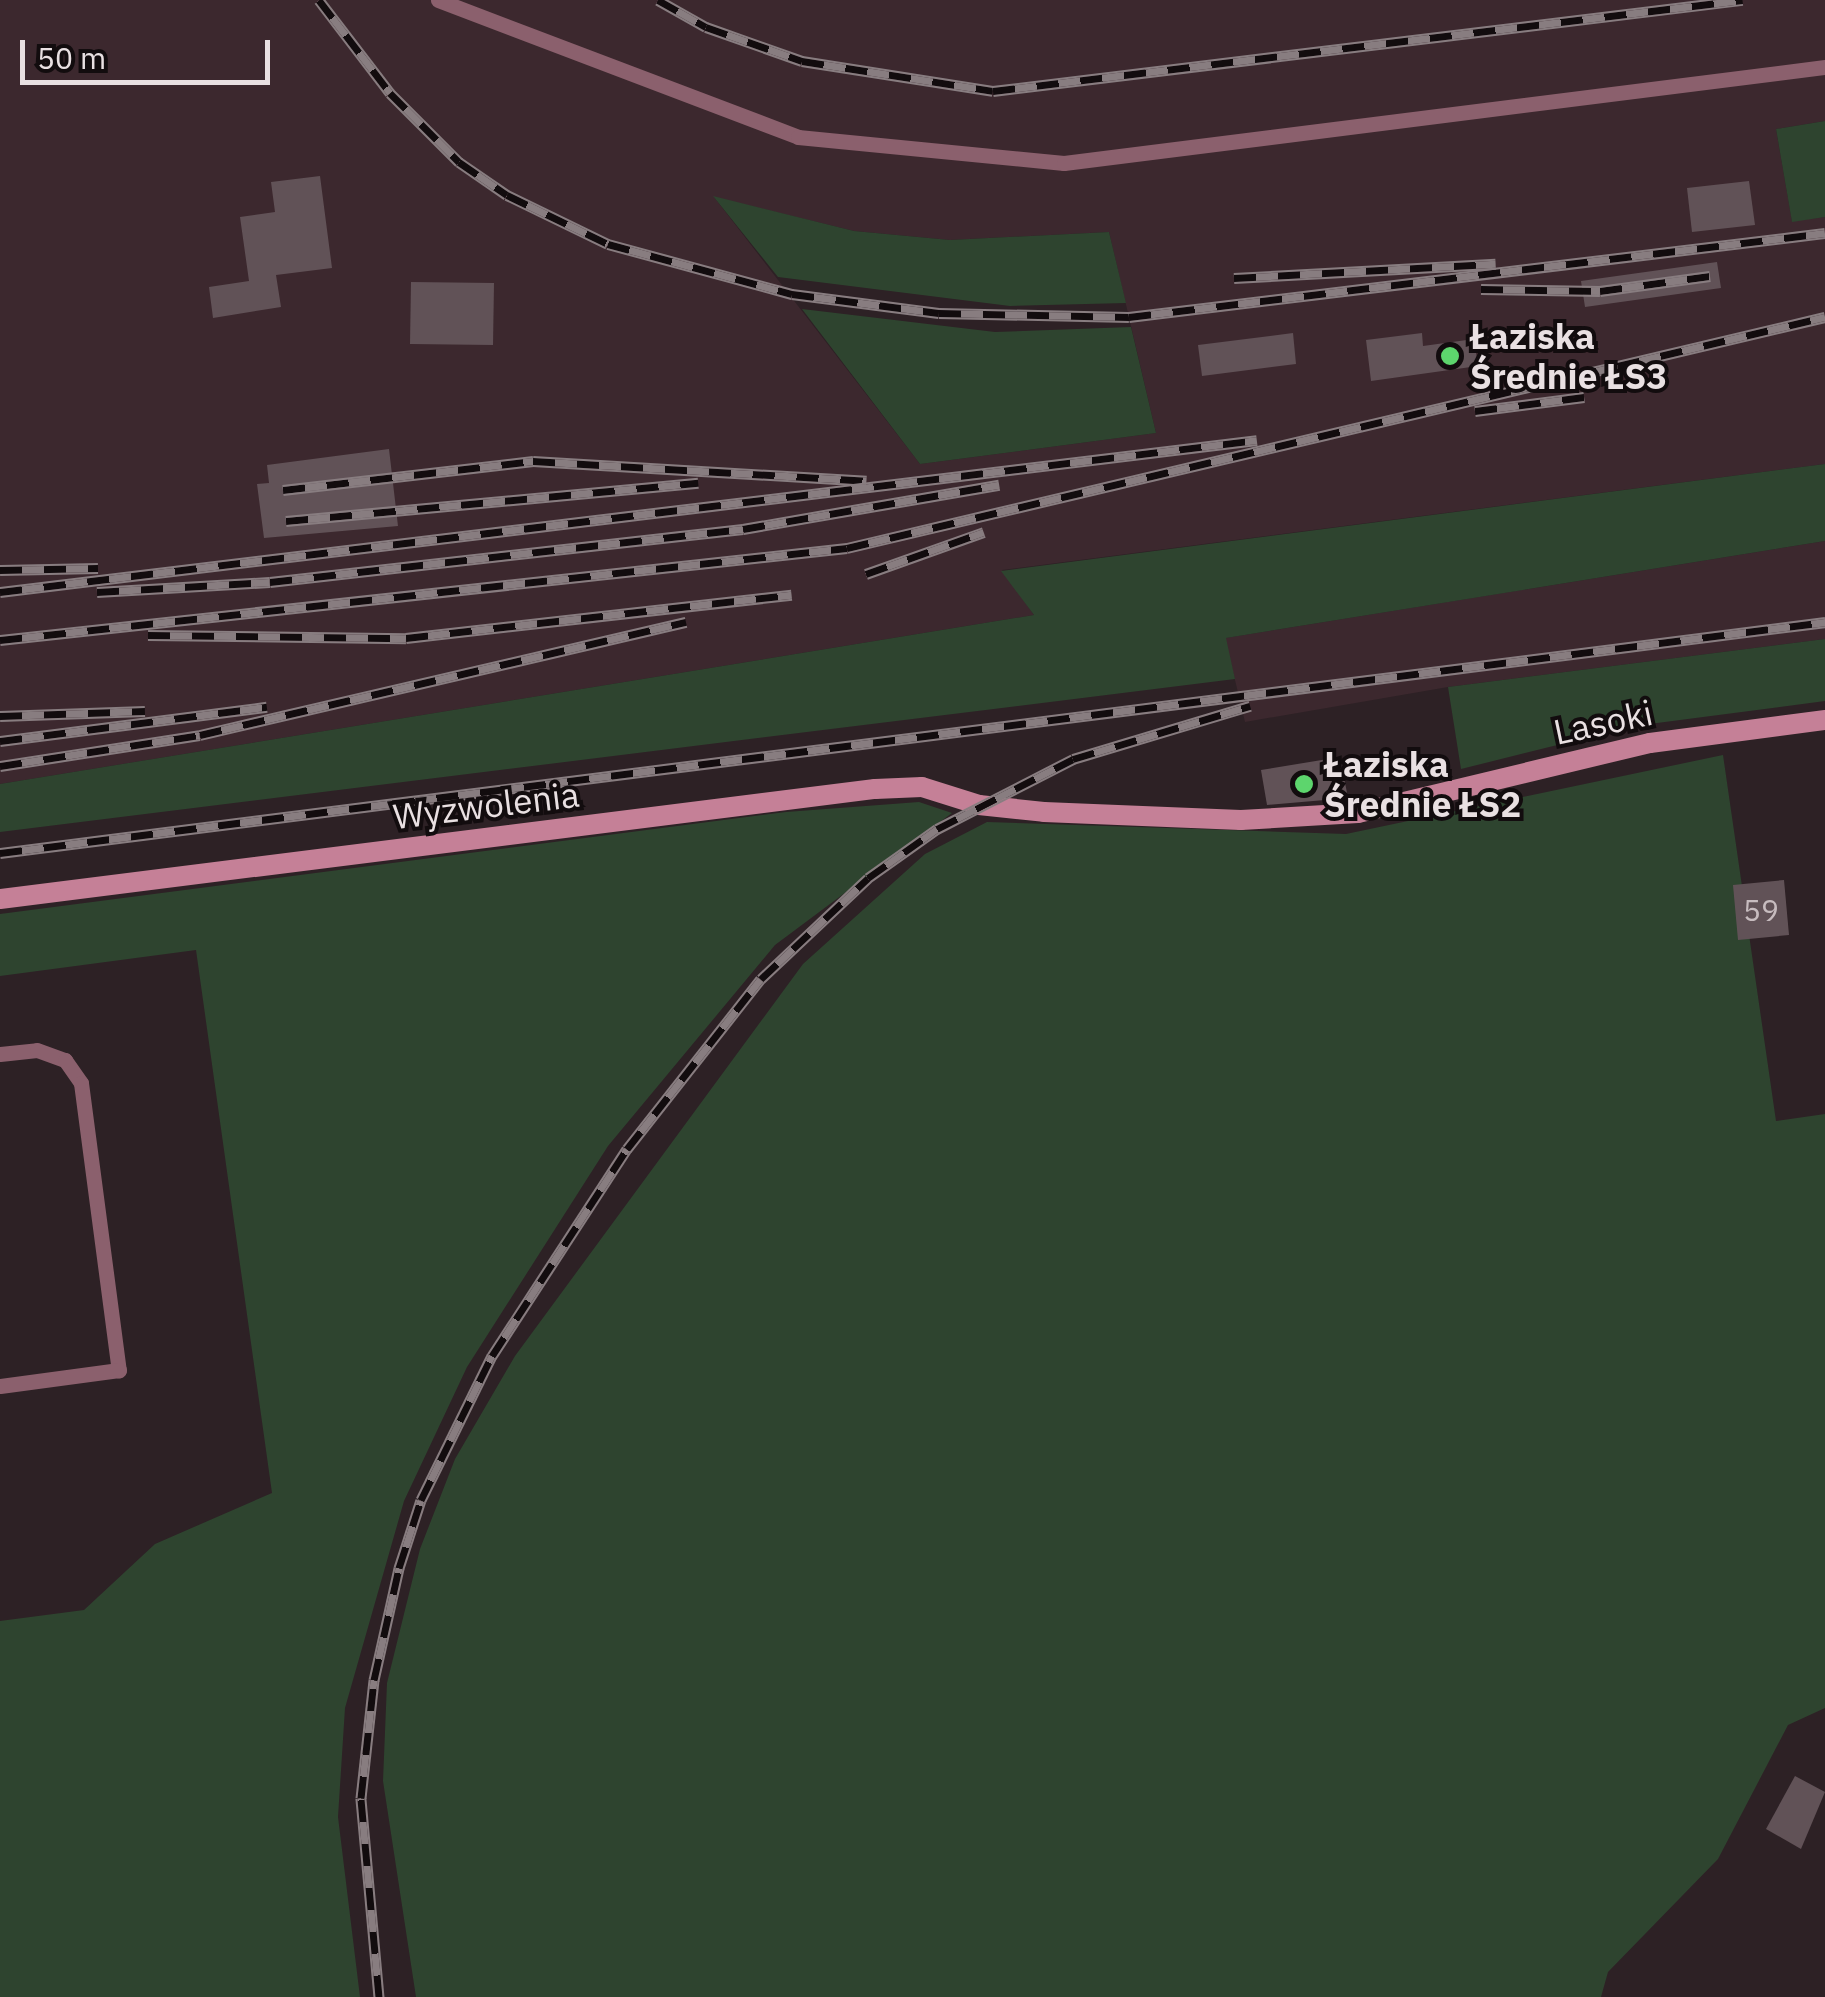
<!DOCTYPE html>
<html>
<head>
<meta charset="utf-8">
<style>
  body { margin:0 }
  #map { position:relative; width:1825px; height:1997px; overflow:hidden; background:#2d2125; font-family:"IBM Plex Sans",sans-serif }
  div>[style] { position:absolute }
  .built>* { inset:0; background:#3c282e }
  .green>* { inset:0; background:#2e442f }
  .building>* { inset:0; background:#615257 }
  .lane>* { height:15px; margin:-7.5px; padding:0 7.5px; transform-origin:7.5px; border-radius:7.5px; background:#8b606d }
  .secondary>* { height:20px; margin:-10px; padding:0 10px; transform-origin:10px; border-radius:10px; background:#c58097 }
  .rail>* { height:11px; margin-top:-5.5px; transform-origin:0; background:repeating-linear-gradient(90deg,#120c0e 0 22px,#887d80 0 44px); box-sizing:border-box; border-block:2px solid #887d80 }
  .dots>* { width:28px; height:28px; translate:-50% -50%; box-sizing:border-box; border:5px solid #120c0e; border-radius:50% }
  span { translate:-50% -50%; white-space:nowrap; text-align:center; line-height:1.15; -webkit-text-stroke:8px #120c0e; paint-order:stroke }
  .number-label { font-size:30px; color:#c7bcbf }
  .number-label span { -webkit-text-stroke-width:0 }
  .poi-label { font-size:35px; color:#e9e0e2; font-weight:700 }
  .left { translate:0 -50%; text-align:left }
  .street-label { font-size:35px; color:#e9e0e2 }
  .scale { position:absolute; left:20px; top:40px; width:250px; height:45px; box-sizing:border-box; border:5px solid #e9e0e2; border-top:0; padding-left:12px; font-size:30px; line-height:35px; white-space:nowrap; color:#e9e0e2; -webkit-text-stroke:8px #120c0e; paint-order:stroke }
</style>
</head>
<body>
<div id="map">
  <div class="built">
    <i style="clip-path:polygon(evenodd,0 0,1825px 0,1825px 121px,1776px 129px,1792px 221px,1825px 217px,1825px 464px,1002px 570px,1034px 615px,0 784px,0 0,714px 197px,854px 231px,950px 240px,1109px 232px,1156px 433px,920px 464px,714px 197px)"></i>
    <i style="clip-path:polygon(1825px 541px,1825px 639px,1448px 687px,1245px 722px,1225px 638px)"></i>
  </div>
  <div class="green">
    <i style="clip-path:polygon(1825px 121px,1825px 217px,1792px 222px,1776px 129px)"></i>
    <i style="clip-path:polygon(713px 196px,854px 231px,950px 240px,1109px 232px,1126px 303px,1010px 306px,778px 277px)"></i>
    <i style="clip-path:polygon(802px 309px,995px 332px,1131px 327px,1156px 433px,920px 464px)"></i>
    <i style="clip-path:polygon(1825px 464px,1825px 541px,1226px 638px,1235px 679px,0 832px,0 784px,1034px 615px,1001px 571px)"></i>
    <i style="clip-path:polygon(1825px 639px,1825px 701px,1634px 726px,1461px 769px,1448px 687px)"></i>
    <i style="clip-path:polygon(1723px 755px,1776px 1121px,1825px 1114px,1825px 1708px,1788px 1725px,1718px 1859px,1608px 1972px,1601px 1997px,416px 1997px,383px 1781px,387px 1683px,420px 1549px,455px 1459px,515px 1356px,803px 964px,925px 854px,987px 822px,1346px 834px)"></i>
    <i style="clip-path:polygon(919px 802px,952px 813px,775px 945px,608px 1146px,467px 1367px,404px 1501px,345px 1708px,338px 1817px,360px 1997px,0 1997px,0 1621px,84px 1610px,155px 1544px,272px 1493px,196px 950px,0 976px,0 914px,786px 812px)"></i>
  </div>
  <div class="building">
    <i style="clip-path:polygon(320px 176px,332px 268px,276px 275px,281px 307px,213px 318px,209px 287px,249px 281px,240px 217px,275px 212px,271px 182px)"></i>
    <i style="clip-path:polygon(1749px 181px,1755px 225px,1692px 232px,1687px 188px)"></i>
    <i style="clip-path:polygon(1717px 262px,1721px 288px,1585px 307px,1581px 281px)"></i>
    <i style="clip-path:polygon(411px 282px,494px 283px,493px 345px,410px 344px)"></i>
    <i style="clip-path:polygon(1293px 333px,1296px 364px,1202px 376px,1198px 345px)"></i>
    <i style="clip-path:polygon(1422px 333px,1423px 346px,1474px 339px,1478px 366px,1371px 381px,1366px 340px)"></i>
    <i style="clip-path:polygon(389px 449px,398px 526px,264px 538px,257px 484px,269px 483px,267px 465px)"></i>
    <i style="clip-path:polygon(1340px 757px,1348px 798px,1267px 805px,1261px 770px)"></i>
    <i style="clip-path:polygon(1784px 880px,1789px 935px,1738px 940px,1733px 885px)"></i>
    <i style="clip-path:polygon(1795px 1776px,1825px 1792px,1801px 1849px,1766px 1829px)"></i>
  </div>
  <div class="lane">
    <i style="left:438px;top:0;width:385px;rotate:20.8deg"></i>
    <i style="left:798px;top:137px;width:267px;rotate:5.6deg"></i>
    <i style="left:1064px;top:163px;width:767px;rotate:-7.19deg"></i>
    <i style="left:0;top:1054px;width:37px;rotate:-6deg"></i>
    <i style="left:37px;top:1050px;width:30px;rotate:20deg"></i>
    <i style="left:65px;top:1060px;width:28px;rotate:55deg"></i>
    <i style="left:81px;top:1083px;width:290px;rotate:82.5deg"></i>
    <i style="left:119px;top:1370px;width:120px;rotate:172.3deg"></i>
  </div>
  <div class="secondary">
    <i style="left:0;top:899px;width:882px;rotate:-7.17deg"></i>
    <i style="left:875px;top:789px;width:47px;rotate:-2.4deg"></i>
    <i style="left:922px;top:787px;width:60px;rotate:17.5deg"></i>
    <i style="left:979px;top:805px;width:65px;rotate:6.1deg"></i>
    <i style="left:1044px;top:812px;width:197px;rotate:2.3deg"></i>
    <i style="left:1241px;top:820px;width:117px;rotate:-3.4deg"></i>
    <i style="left:1358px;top:813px;width:300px;rotate:-13.5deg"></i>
    <i style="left:1650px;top:743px;width:177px;rotate:-7.5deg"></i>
  </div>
  <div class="rail">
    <i style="left:319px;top:0;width:117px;rotate:52.6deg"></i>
    <i style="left:390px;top:93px;width:98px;rotate:45deg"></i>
    <i style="left:459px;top:162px;width:58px;rotate:34.5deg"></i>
    <i style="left:507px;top:195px;width:112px;rotate:25.9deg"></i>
    <i style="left:608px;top:244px;width:191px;rotate:15.2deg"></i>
    <i style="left:792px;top:294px;width:148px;rotate:7.4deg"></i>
    <i style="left:939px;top:313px;width:190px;rotate:1.2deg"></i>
    <i style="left:1129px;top:317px;width:701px;rotate:-6.88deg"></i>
    <i style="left:658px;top:0;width:55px;rotate:29.4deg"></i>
    <i style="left:706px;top:27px;width:102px;rotate:19.5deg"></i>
    <i style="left:802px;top:61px;width:193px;rotate:8.9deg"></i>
    <i style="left:993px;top:91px;width:755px;rotate:-6.93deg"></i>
    <i style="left:1234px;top:278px;width:262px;rotate:-3.1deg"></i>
    <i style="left:1481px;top:289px;width:119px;rotate:1deg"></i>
    <i style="left:1600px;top:291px;width:111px;rotate:-7.8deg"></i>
    <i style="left:1475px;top:411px;width:110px;rotate:-7.3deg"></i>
    <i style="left:283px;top:490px;width:252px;rotate:-6.6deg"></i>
    <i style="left:533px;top:461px;width:334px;rotate:3.4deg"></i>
    <i style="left:286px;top:521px;width:414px;rotate:-5.3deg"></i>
    <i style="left:0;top:570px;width:98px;rotate:-1.2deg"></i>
    <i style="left:866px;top:574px;width:125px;rotate:-19.6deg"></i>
    <i style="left:0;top:592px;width:1266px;rotate:-6.89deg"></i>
    <i style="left:97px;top:592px;width:173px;rotate:-3.3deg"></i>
    <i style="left:270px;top:582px;width:476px;rotate:-6.4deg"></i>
    <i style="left:743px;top:529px;width:260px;rotate:-9.8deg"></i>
    <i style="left:148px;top:635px;width:258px;rotate:0.7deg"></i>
    <i style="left:406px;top:638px;width:388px;rotate:-6.4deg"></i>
    <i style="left:0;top:640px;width:852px;rotate:-6.2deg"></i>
    <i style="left:847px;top:548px;width:1005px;rotate:-13.29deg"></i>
    <i style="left:0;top:716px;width:145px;rotate:-2deg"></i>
    <i style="left:0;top:741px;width:269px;rotate:-7.3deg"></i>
    <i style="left:0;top:766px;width:202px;rotate:-8.8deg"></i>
    <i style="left:200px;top:735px;width:499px;rotate:-13.1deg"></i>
    <i style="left:0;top:853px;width:1840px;rotate:-7.21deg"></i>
    <i style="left:379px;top:1997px;width:200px;rotate:-95.2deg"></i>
    <i style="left:361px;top:1798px;width:119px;rotate:-83.7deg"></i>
    <i style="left:374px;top:1680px;width:115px;rotate:-77.4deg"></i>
    <i style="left:399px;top:1568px;width:71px;rotate:-72.1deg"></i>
    <i style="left:421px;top:1500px;width:161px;rotate:-63.8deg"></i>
    <i style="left:492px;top:1356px;width:247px;rotate:-56.9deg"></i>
    <i style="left:627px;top:1149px;width:216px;rotate:-51.8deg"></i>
    <i style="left:761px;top:979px;width:147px;rotate:-43.3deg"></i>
    <i style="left:868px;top:878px;width:85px;rotate:-35.4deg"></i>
    <i style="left:937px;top:829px;width:153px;rotate:-27.2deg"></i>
    <i style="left:1073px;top:759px;width:185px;rotate:-16.7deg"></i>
  </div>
  <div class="dots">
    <i style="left:1450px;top:356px;background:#5dd56d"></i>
    <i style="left:1304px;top:784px;background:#5dd56d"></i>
  </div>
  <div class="number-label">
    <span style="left:1761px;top:910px">59</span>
  </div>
  <div class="poi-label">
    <span class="left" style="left:1470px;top:356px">Łaziska<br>Średnie ŁS3</span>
    <span class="left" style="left:1324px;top:784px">Łaziska<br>Średnie ŁS2</span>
  </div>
  <div class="street-label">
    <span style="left:1603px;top:722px;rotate:-12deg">Lasoki</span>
    <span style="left:486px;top:805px;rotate:-7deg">Wyzwolenia</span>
  </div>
  <div class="scale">50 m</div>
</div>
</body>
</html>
